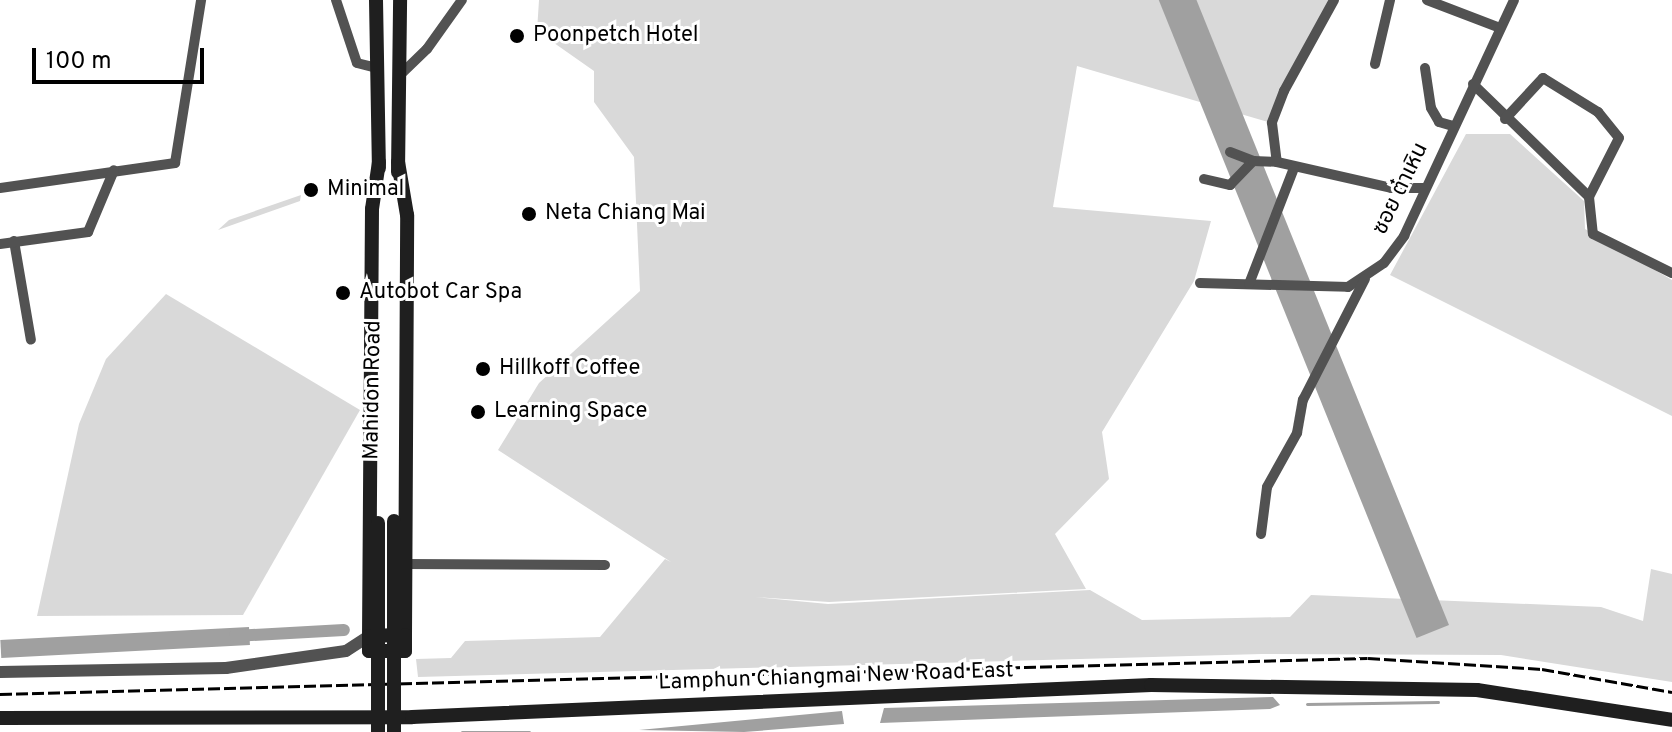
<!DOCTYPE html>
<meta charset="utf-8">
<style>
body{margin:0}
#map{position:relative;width:1672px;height:732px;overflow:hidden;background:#fff;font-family:Overpass,"Noto Sans Thai",sans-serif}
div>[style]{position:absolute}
.green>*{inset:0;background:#d9d9d9}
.water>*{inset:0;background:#a0a0a0;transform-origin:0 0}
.stream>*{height:3px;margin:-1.5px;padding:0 1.5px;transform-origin:1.5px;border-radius:1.5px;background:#a0a0a0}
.canal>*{height:12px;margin:-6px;padding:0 6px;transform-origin:6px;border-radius:6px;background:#a0a0a0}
.minor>*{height:10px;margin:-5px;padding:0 5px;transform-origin:5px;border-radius:5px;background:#525252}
.tertiary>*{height:12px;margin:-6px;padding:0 6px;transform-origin:6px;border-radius:6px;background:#525252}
.secondary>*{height:14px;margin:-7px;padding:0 7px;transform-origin:7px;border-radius:7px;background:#1f1f1f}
.rail>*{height:3px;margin-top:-1.5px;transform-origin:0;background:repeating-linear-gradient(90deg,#000 0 12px,transparent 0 16px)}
.secondary-bridge>*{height:14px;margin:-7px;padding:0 7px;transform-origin:7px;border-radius:7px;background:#1f1f1f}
.dots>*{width:22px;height:22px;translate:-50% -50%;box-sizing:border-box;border:4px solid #fff;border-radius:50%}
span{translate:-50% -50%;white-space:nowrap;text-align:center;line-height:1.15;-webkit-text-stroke:6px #fff;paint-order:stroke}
.poi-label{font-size:22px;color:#000}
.left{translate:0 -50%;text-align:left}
.street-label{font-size:22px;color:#000}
.scale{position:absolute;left:32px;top:48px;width:172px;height:36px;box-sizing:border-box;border:4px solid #000;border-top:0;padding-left:10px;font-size:24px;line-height:28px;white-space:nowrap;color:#000;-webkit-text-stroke:6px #fff;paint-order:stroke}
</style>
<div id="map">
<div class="green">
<i style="clip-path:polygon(539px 0,1329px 0,1268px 122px,1077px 66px,1053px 207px,1211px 221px,1194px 281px,1102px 432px,1109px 479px,1055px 534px,1086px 589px,829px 602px,755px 597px,828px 604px,1090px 590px,1142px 620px,1290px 617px,1311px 595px,1601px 607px,1643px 621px,1651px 569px,1672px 574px,1672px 682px,1501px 655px,1262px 654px,418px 677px,416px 659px,451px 658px,465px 641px,600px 637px,665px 559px,671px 562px,498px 450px,539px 383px,640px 291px,634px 157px,594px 102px,594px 71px,537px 31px)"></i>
<i style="clip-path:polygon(1466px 134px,1510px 134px,1584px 201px,1585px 229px,1672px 280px,1672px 416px,1390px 275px)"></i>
<i style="clip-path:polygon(301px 195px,300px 201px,218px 230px,229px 220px)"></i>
<i style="clip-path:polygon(166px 294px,360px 410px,243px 615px,37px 616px,79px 424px,106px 359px)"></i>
</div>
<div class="water">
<i style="left:1449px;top:625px;width:35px;height:1004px;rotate:158deg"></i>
<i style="left:249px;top:627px;width:18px;height:249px;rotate:87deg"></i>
<i style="clip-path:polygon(1273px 697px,1280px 705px,1270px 709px,880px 723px,884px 708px)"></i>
<i style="clip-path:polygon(842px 711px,844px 724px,744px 732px,639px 730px)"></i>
</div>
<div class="stream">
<i style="left:1307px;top:704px;width:131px;rotate:-0.9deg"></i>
<i style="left:462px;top:732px;width:67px"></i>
</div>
<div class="canal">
<i style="left:235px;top:636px;width:109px;rotate:-3.2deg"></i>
</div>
<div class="minor">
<i style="left:336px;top:0;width:66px;rotate:71.6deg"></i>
<i style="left:357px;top:63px;width:21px;rotate:14deg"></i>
<i style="left:1334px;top:0;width:104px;rotate:118.8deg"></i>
<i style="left:1284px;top:91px;width:34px;rotate:111deg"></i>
<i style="left:1272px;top:123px;width:39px;rotate:83deg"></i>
<i style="left:1277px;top:162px;width:117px;rotate:12.8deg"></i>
<i style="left:1391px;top:188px;width:33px"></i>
<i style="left:1427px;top:0;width:78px;rotate:21deg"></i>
<i style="left:1375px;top:64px;width:66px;rotate:-76.8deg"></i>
<i style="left:1425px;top:68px;width:40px;rotate:81.5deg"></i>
<i style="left:1431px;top:108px;width:16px;rotate:60deg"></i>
<i style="left:1439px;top:122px;width:15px;rotate:16deg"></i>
<i style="left:398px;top:77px;width:40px;rotate:-44deg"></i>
<i style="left:427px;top:49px;width:60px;rotate:-54.5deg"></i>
<i style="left:1473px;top:84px;width:162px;rotate:44.2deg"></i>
<i style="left:1589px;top:197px;width:37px;rotate:84deg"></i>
<i style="left:1593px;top:234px;width:88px;rotate:26.3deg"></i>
<i style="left:1505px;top:119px;width:56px;rotate:-47.2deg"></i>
<i style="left:1543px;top:78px;width:65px;rotate:31.7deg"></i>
<i style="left:1598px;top:112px;width:33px;rotate:51deg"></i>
<i style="left:1619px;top:138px;width:66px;rotate:117deg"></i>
<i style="left:1230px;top:152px;width:25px;rotate:21deg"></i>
<i style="left:1204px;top:179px;width:27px;rotate:13deg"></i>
<i style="left:1230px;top:185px;width:33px;rotate:-46deg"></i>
<i style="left:1253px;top:161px;width:24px;rotate:2deg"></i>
<i style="left:0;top:188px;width:177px;rotate:-8.1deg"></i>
<i style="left:175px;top:163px;width:165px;rotate:-80.9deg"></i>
<i style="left:14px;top:241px;width:100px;rotate:80.3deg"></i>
<i style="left:0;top:244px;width:89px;rotate:-7.8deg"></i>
<i style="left:88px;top:232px;width:67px;rotate:-67.2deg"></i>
<i style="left:1200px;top:283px;width:148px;rotate:1.5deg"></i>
<i style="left:1348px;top:287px;width:43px;rotate:-33.7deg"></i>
<i style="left:1384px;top:263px;width:34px;rotate:-53deg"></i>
<i style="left:1404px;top:236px;width:260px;rotate:-65deg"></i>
<i style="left:1249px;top:284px;width:124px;rotate:-68.8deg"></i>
<i style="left:1261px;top:534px;width:47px;rotate:-82.7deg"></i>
<i style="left:1267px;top:487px;width:62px;rotate:-60.9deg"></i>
<i style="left:1297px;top:433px;width:34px;rotate:-80deg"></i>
<i style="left:1303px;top:400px;width:136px;rotate:-62.9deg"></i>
<i style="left:404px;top:564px;width:201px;rotate:0.3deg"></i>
</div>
<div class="tertiary">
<i style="left:0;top:672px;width:226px;rotate:-1deg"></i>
<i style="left:226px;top:668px;width:121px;rotate:-8.1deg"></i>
<i style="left:346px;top:651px;width:27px;rotate:-33deg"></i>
</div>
<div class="secondary">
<i style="left:376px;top:0;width:168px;rotate:89deg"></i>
<i style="left:379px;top:162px;width:48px;rotate:98.5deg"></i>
<i style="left:372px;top:209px;width:427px;rotate:90.4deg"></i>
<i style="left:369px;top:636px;width:36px;rotate:-2deg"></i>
<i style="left:405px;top:635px;width:420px;rotate:-89.7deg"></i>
<i style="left:407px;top:215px;width:54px;rotate:-99.6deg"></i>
<i style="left:398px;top:172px;width:172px;rotate:-89.3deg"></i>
<i style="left:369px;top:636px;width:15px;rotate:90deg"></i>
<i style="left:369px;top:651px;width:36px"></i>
<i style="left:405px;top:651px;width:16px;rotate:-90deg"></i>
<i style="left:0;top:718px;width:412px;rotate:-0.1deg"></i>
<i style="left:412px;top:717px;width:740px;rotate:-2.48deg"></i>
<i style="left:1151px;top:685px;width:326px;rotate:0.9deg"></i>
<i style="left:1477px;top:690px;width:197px;rotate:8.7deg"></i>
</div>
<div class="rail">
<i style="left:0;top:694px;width:1368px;rotate:-1.51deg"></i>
<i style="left:1368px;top:658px;width:174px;rotate:3.6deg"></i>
<i style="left:1542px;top:669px;width:132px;rotate:10deg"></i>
</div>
<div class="secondary-bridge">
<i style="left:378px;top:523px;width:209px;rotate:90deg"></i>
<i style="left:394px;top:732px;width:211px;rotate:-90deg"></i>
</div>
<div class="dots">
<i style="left:517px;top:36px;background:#000"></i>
<i style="left:311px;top:190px;background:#000"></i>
<i style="left:529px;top:214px;background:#000"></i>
<i style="left:343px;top:293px;background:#000"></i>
<i style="left:483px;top:369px;background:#000"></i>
<i style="left:478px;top:412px;background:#000"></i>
</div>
<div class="poi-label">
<span class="left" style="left:533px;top:36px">Poonpetch Hotel</span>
<span class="left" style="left:327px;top:190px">Minimal</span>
<span class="left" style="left:545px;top:214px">Neta Chiang Mai</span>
<span class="left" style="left:359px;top:293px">Autobot Car Spa</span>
<span class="left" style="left:499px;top:369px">Hillkoff Coffee</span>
<span class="left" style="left:494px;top:412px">Learning Space</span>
</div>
<div class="street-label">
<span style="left:1401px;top:189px;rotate:-64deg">ซอย ต๋าเหิน</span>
<span style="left:373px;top:390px;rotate:-89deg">Mahidon Road</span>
<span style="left:836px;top:677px;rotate:-2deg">Lamphun Chiangmai New Road East</span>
</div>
<div class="scale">100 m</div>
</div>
